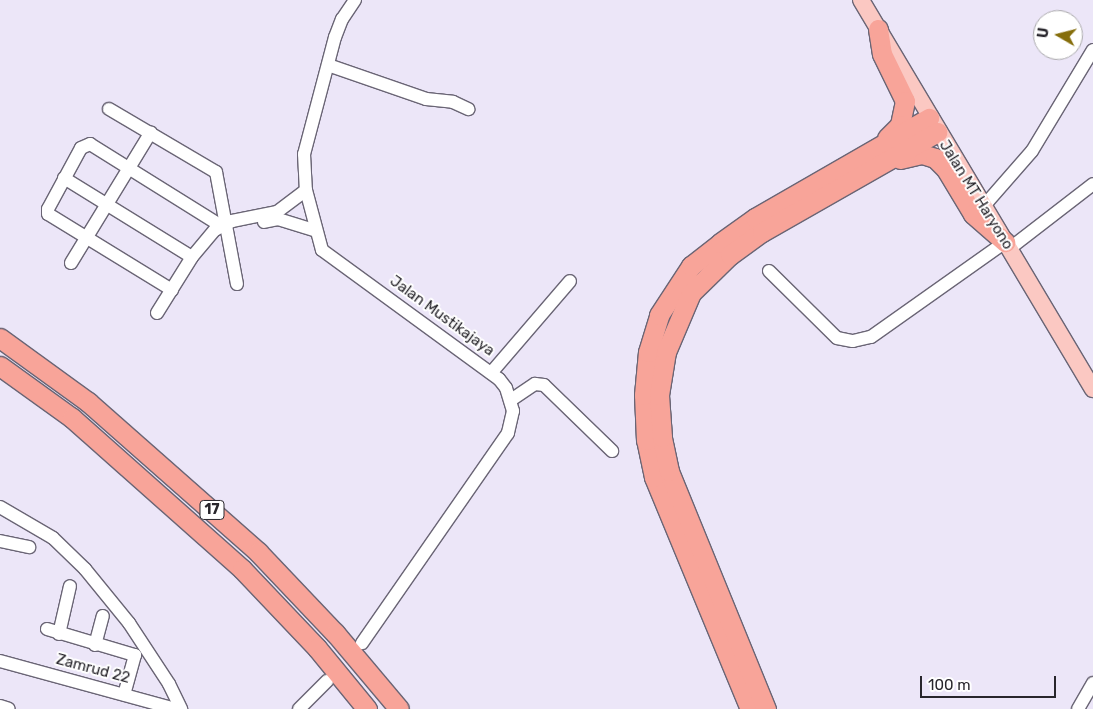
<!DOCTYPE html>
<style>
body{margin:0}
#map{position:relative;width:1093px;height:709px;overflow:hidden;background:#ece6f8;font-family:Rubik,sans-serif}
div>[style]{position:absolute}
.roads{filter:drop-shadow(1px 0 #6a6575) drop-shadow(-1px 0 #6a6575) drop-shadow(0 1px #6a6575) drop-shadow(0 -1px #6a6575)}
.minor>*{height:12px;margin:-6px;padding:0 6px;transform-origin:6px;border-radius:6px;background:#fff}
.major>*{height:16px;margin:-8px;padding:0 8px;transform-origin:8px;border-radius:8px;background:#fbc8c2}
.highway>*{height:19px;margin:-9.5px;padding:0 9.5px;transform-origin:9.5px;border-radius:9.5px;background:#f8a499}
span{translate:-50% -50%;white-space:nowrap;text-align:center;line-height:1.15;-webkit-text-stroke:4px #fff;paint-order:stroke}
.shield-label span{padding:1px 4px;background:#fff;border:1px solid;border-radius:4px;-webkit-text-stroke-width:0}
.shield-label{font-size:14px;color:#28262c;font-weight:700}
.street-label{font-size:15px;color:#28262c}
.north{position:absolute;left:1033px;top:10px;width:50px;height:50px;box-sizing:border-box;background:#fff;border:1px solid #a9a8ab;border-radius:50%;rotate:278deg;font-size:14px;font-weight:700;line-height:20px;text-align:center;color:#28262c}
.north::after{content:'';display:block;margin:auto;width:18px;height:22px;background:#866e0c;clip-path:polygon(50% 0,100% 100%,50% 72%,0 100%)}
.scale{position:absolute;left:920px;top:676px;width:136px;height:22px;box-sizing:border-box;border:2px solid #28262c;border-top:0;padding-left:6px;font-size:15px;line-height:18px;white-space:nowrap;color:#28262c;-webkit-text-stroke:4px #fff;paint-order:stroke}
</style>
<div id="map">
<div class="roads">
<div class="minor">
<i style="left:355px;top:0;width:23px;rotate:124deg"></i>
<i style="left:342px;top:19px;width:19px;rotate:111deg"></i>
<i style="left:335px;top:37px;width:121px;rotate:104.8deg"></i>
<i style="left:304px;top:154px;width:36px;rotate:87deg"></i>
<i style="left:306px;top:190px;width:62px;rotate:75.1deg"></i>
<i style="left:322px;top:250px;width:219px;rotate:36.1deg"></i>
<i style="left:499px;top:379px;width:11px;rotate:52deg"></i>
<i style="left:506px;top:388px;width:24px;rotate:73deg"></i>
<i style="left:513px;top:411px;width:23px;rotate:103deg"></i>
<i style="left:508px;top:433px;width:256px;rotate:124.8deg"></i>
<i style="left:328px;top:65px;width:104px;rotate:19.1deg"></i>
<i style="left:426px;top:99px;width:27px;rotate:6deg"></i>
<i style="left:453px;top:102px;width:17px;rotate:25deg"></i>
<i style="left:109px;top:109px;width:124px;rotate:30.5deg"></i>
<i style="left:216px;top:172px;width:114px;rotate:79.4deg"></i>
<i style="left:64px;top:178px;width:150px;rotate:31.7deg"></i>
<i style="left:983px;top:207px;width:74px;rotate:-48.8deg"></i>
<i style="left:1032px;top:151px;width:118px;rotate:-58.9deg"></i>
<i style="left:264px;top:222px;width:14px;rotate:-12deg"></i>
<i style="left:278px;top:219px;width:39px;rotate:17deg"></i>
<i style="left:1009px;top:249px;width:106px;rotate:-37.7deg"></i>
<i style="left:71px;top:263px;width:153px;rotate:-58.6deg"></i>
<i style="left:769px;top:271px;width:95px;rotate:44.6deg"></i>
<i style="left:837px;top:338px;width:16px;rotate:11deg"></i>
<i style="left:853px;top:341px;width:18px;rotate:-13deg"></i>
<i style="left:871px;top:337px;width:164px;rotate:-35.3deg"></i>
<i style="left:172px;top:290px;width:145px;rotate:-148.5deg"></i>
<i style="left:48px;top:214px;width:5px;rotate:-90deg"></i>
<i style="left:48px;top:209px;width:69px;rotate:-61.6deg"></i>
<i style="left:81px;top:148px;width:10px;rotate:-24deg"></i>
<i style="left:90px;top:144px;width:157px;rotate:32deg"></i>
<i style="left:157px;top:313px;width:66px;rotate:-58deg"></i>
<i style="left:192px;top:257px;width:35px;rotate:-50deg"></i>
<i style="left:215px;top:230px;width:19px;rotate:-28deg"></i>
<i style="left:232px;top:221px;width:46px;rotate:-11.3deg"></i>
<i style="left:277px;top:212px;width:36px;rotate:-37deg"></i>
<i style="left:491px;top:373px;width:121px;rotate:-49.3deg"></i>
<i style="left:511px;top:400px;width:29px;rotate:-34deg"></i>
<i style="left:535px;top:384px;width:9px;rotate:6deg"></i>
<i style="left:544px;top:385px;width:95px;rotate:44.1deg"></i>
<i style="left:0;top:507px;width:61px;rotate:30.3deg"></i>
<i style="left:53px;top:538px;width:45px;rotate:44.1deg"></i>
<i style="left:85px;top:569px;width:70px;rotate:50.8deg"></i>
<i style="left:129px;top:623px;width:73px;rotate:56.7deg"></i>
<i style="left:169px;top:684px;width:28px;rotate:64deg"></i>
<i style="left:0;top:541px;width:30px;rotate:12deg"></i>
<i style="left:47px;top:629px;width:92px;rotate:16.5deg"></i>
<i style="left:135px;top:655px;width:41px;rotate:105.4deg"></i>
<i style="left:59px;top:634px;width:49px;rotate:-77.1deg"></i>
<i style="left:95px;top:645px;width:30px;rotate:-75deg"></i>
<i style="left:0;top:661px;width:182px;rotate:15.3deg"></i>
<i style="left:0;top:706px;width:9px;rotate:18deg"></i>
<i style="left:299px;top:709px;width:40px;rotate:-45deg"></i>
<i style="left:1078px;top:709px;width:30px;rotate:-60deg"></i>
</div>
<div class="major">
<i style="left:861px;top:0;width:453px;rotate:59.2deg"></i>
</div>
<div class="highway">
<i style="left:878px;top:29px;width:25px;rotate:81deg"></i>
<i style="left:882px;top:54px;width:52px;rotate:63.9deg"></i>
<i style="left:905px;top:101px;width:25px;rotate:102deg"></i>
<i style="left:900px;top:125px;width:18px;rotate:135deg"></i>
<i style="left:900px;top:159px;width:23px;rotate:-13deg"></i>
<i style="left:922px;top:154px;width:14px;rotate:17deg"></i>
<i style="left:935px;top:158px;width:16px;rotate:45deg"></i>
<i style="left:946px;top:169px;width:52px;rotate:59deg"></i>
<i style="left:973px;top:214px;width:43px;rotate:41.2deg"></i>
<i style="left:0;top:338px;width:109px;rotate:36deg"></i>
<i style="left:88px;top:402px;width:227px;rotate:41.4deg"></i>
<i style="left:258px;top:552px;width:112px;rotate:46.5deg"></i>
<i style="left:335px;top:633px;width:99px;rotate:49.9deg"></i>
<i style="left:0;top:366px;width:89px;rotate:35.8deg"></i>
<i style="left:72px;top:418px;width:227px;rotate:41.6deg"></i>
<i style="left:242px;top:569px;width:109px;rotate:46.5deg"></i>
<i style="left:317px;top:648px;width:79px;rotate:50.7deg"></i>
<i style="left:750px;top:709px;width:251px;rotate:-112.5deg"></i>
<i style="left:654px;top:477px;width:38px;rotate:-102deg"></i>
<i style="left:646px;top:440px;width:45px;rotate:-92.5deg"></i>
<i style="left:644px;top:395px;width:43px;rotate:-84.7deg"></i>
<i style="left:648px;top:352px;width:39px;rotate:-73deg"></i>
<i style="left:659px;top:315px;width:59px;rotate:-56.9deg"></i>
<i style="left:691px;top:266px;width:37px;rotate:-38deg"></i>
<i style="left:720px;top:243px;width:43px;rotate:-35.5deg"></i>
<i style="left:755px;top:218px;width:201px;rotate:-29.9deg"></i>
<i style="left:766px;top:709px;width:257px;rotate:-112.2deg"></i>
<i style="left:669px;top:471px;width:35px;rotate:-102deg"></i>
<i style="left:662px;top:437px;width:42px;rotate:-94.1deg"></i>
<i style="left:659px;top:395px;width:44px;rotate:-80.8deg"></i>
<i style="left:666px;top:352px;width:64px;rotate:-67deg"></i>
<i style="left:691px;top:293px;width:54px;rotate:-44.3deg"></i>
<i style="left:730px;top:255px;width:39px;rotate:-36deg"></i>
<i style="left:762px;top:232px;width:202px;rotate:-29.7deg"></i>
</div>
</div>
<div class="shield-label">
<span style="left:212px;top:510px">17</span>
</div>
<div class="street-label">
<span style="left:976px;top:195px;rotate:58deg">Jalan MT Haryono</span>
<span style="left:442px;top:316px;rotate:36deg">Jalan Mustikajaya</span>
<span style="left:93px;top:669px;rotate:15deg">Zamrud 22</span>
</div>
<div class="north">U</div>
<div class="scale">100 m</div>
</div>
